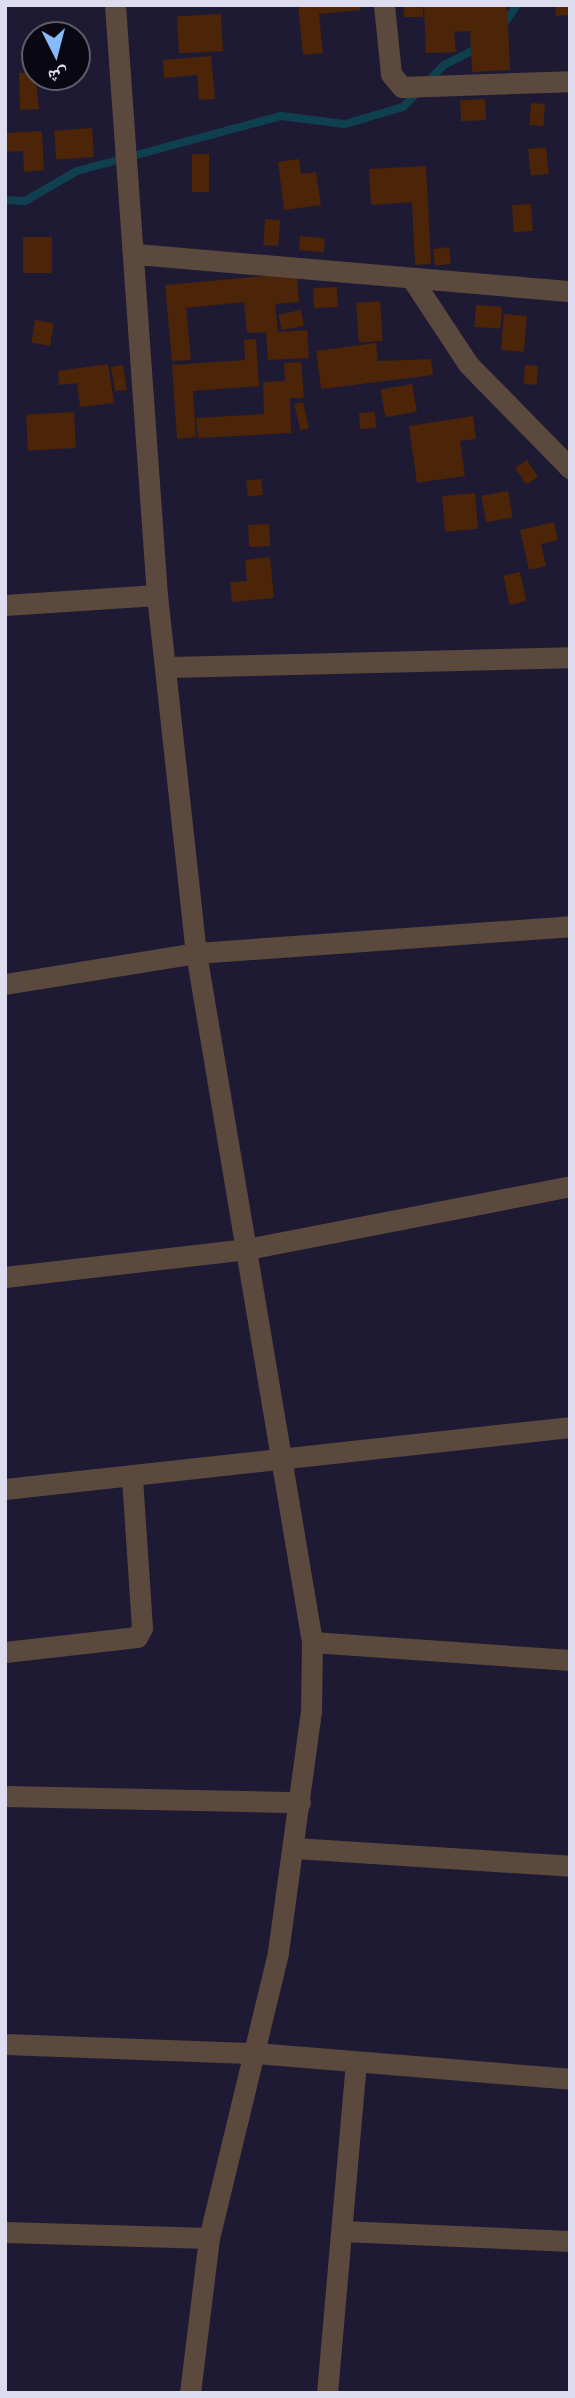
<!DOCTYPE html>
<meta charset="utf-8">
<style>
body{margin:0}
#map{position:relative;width:575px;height:2398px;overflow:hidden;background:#1e1a34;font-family:Overpass,"Noto Naskh Arabic",sans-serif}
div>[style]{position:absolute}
.stream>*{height:8px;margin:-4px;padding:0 4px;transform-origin:4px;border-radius:4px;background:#0f4050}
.building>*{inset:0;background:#4c2408;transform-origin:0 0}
.minor>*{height:21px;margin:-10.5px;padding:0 10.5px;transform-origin:10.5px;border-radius:10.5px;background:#5c493d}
span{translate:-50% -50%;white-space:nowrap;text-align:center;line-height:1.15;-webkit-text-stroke:5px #080712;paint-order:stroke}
.frame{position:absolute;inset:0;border:7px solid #deddef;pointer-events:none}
.north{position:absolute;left:21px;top:21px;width:70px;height:70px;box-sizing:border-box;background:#080712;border:2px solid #5e5d6a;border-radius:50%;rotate:174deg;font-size:19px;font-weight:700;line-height:28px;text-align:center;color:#deddef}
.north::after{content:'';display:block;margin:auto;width:24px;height:32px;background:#85bbfb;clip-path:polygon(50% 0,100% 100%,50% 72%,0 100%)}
</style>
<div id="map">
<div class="stream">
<i style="left:503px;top:25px;width:24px;rotate:-55deg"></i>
<i style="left:5px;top:200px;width:20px;rotate:3deg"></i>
<i style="left:25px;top:201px;width:60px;rotate:-30deg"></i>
<i style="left:77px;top:171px;width:211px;rotate:-15.1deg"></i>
<i style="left:281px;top:116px;width:64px;rotate:7.1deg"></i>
<i style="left:345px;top:124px;width:60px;rotate:-16.3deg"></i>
<i style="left:403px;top:107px;width:59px;rotate:-45.7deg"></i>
<i style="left:444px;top:65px;width:38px;rotate:-27deg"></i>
</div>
<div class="building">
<i style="clip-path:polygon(298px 5px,360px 5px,361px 10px,319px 14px,323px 53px,303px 55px)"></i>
<i style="left:404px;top:5px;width:19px;height:12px"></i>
<i style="clip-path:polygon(507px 5px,510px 70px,472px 72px,470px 31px,454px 32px,456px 52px,426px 53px,424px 6px)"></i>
<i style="clip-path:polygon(555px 5px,570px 5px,570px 15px,556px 16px)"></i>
<i style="left:221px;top:14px;width:37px;height:44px;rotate:87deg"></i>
<i style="left:77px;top:43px;width:11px;height:19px"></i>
<i style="clip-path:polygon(211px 56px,215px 99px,199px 100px,197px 75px,164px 78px,163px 60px)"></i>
<i style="clip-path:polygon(35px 72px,39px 109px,20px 110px,19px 73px)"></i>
<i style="left:485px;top:99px;width:21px;height:25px;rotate:87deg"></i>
<i style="left:531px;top:103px;width:14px;height:22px;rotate:4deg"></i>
<i style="left:92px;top:128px;width:29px;height:38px;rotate:86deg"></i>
<i style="clip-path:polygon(42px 131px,44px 170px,24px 172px,23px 151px,5px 152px,5px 133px)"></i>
<i style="left:546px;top:147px;width:27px;height:18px;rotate:84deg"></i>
<i style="left:192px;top:154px;width:17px;height:38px"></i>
<i style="clip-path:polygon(299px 159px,301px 174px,316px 172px,321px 205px,284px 210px,278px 162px)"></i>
<i style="clip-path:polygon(426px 166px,431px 264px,415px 265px,412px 202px,371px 205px,369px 169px)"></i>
<i style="left:531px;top:204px;width:27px;height:19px;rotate:86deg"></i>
<i style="left:265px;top:219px;width:15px;height:26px;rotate:4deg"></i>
<i style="left:300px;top:236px;width:25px;height:14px;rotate:5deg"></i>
<i style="left:23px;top:237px;width:29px;height:36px"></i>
<i style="left:449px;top:247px;width:17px;height:16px;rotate:83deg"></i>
<i style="clip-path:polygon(297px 273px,299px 302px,275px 304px,278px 332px,307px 330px,309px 358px,268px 360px,266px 332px,247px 333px,244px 302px,186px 308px,191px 360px,172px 361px,165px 285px)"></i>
<i style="left:337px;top:287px;width:20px;height:24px;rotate:87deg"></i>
<i style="left:380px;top:301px;width:40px;height:24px;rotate:86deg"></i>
<i style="left:476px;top:305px;width:26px;height:22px;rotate:4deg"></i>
<i style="left:301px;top:310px;width:16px;height:23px;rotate:79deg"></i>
<i style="left:504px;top:314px;width:23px;height:36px;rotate:5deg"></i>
<i style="left:35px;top:320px;width:19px;height:23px;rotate:9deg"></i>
<i style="clip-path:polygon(256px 339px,259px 386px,193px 391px,196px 437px,177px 439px,172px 365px,245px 360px,244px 340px)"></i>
<i style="clip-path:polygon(376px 343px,378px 361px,431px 359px,433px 375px,321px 389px,316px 351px)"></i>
<i style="clip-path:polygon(301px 362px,304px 398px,290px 398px,291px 433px,198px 438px,196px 418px,264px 414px,263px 382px,285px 381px,284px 363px)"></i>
<i style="clip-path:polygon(108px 364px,114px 403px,80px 407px,77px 383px,59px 385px,58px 371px)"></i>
<i style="left:123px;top:365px;width:25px;height:12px;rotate:81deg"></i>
<i style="left:525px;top:365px;width:13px;height:19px;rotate:4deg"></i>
<i style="left:412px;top:384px;width:28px;height:32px;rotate:80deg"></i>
<i style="left:303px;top:402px;width:27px;height:9px;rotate:77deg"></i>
<i style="left:74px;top:412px;width:36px;height:48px;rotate:87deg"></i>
<i style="left:375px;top:412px;width:16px;height:16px;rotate:86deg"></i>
<i style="clip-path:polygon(473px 416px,476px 439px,460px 441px,465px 476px,417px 483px,409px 426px)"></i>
<i style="left:527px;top:460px;width:20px;height:14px;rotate:57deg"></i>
<i style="left:261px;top:479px;width:16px;height:15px;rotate:83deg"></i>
<i style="left:508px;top:491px;width:27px;height:27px;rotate:80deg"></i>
<i style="left:475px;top:493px;width:36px;height:33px;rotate:85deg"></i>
<i style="clip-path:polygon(554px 522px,558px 540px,541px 544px,546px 566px,529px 570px,520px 530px)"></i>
<i style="left:269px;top:524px;width:22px;height:21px;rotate:87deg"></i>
<i style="clip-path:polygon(270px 557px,274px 598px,232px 602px,230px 582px,247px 581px,245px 560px)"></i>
<i style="left:520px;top:572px;width:30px;height:17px;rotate:78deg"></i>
</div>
<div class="minor">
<i style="left:115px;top:5px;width:591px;rotate:85.93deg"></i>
<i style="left:157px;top:595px;width:360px;rotate:83.8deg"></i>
<i style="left:196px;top:953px;width:699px;rotate:80.44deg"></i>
<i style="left:312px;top:1642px;width:69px;rotate:90.8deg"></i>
<i style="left:311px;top:1711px;width:244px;rotate:97.8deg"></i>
<i style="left:278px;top:1953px;width:293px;rotate:103.6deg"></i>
<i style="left:209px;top:2238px;width:156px;rotate:97deg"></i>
<i style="left:384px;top:5px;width:69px;rotate:84.2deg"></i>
<i style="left:391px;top:74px;width:17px;rotate:50deg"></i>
<i style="left:402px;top:87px;width:168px;rotate:-2deg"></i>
<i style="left:136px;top:254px;width:436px;rotate:4.9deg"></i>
<i style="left:414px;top:282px;width:98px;rotate:56.6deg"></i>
<i style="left:468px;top:364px;width:146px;rotate:45.6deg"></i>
<i style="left:5px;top:605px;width:152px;rotate:-3.8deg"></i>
<i style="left:169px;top:667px;width:401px;rotate:-1.4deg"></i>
<i style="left:5px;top:984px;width:193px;rotate:-9.2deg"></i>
<i style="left:196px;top:953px;width:375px;rotate:-4.1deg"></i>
<i style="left:5px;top:1277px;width:244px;rotate:-6.6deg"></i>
<i style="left:247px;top:1249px;width:329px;rotate:-11deg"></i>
<i style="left:5px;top:1489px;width:568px;rotate:-6.26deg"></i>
<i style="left:312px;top:1642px;width:259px;rotate:4deg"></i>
<i style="left:5px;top:1652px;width:133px;rotate:-6.5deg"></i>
<i style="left:137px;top:1637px;width:10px;rotate:-61deg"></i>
<i style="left:142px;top:1628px;width:152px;rotate:-93.8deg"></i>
<i style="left:5px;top:1796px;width:295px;rotate:1.2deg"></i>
<i style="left:295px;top:1848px;width:276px;rotate:3.7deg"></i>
<i style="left:5px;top:2044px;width:251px;rotate:2.1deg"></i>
<i style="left:256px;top:2053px;width:315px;rotate:4.7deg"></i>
<i style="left:342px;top:2231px;width:228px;rotate:2.5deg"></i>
<i style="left:5px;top:2232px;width:204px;rotate:1.7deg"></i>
<i style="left:327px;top:2393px;width:332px;rotate:-85deg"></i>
</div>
<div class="frame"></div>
<div class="north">ش</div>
</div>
